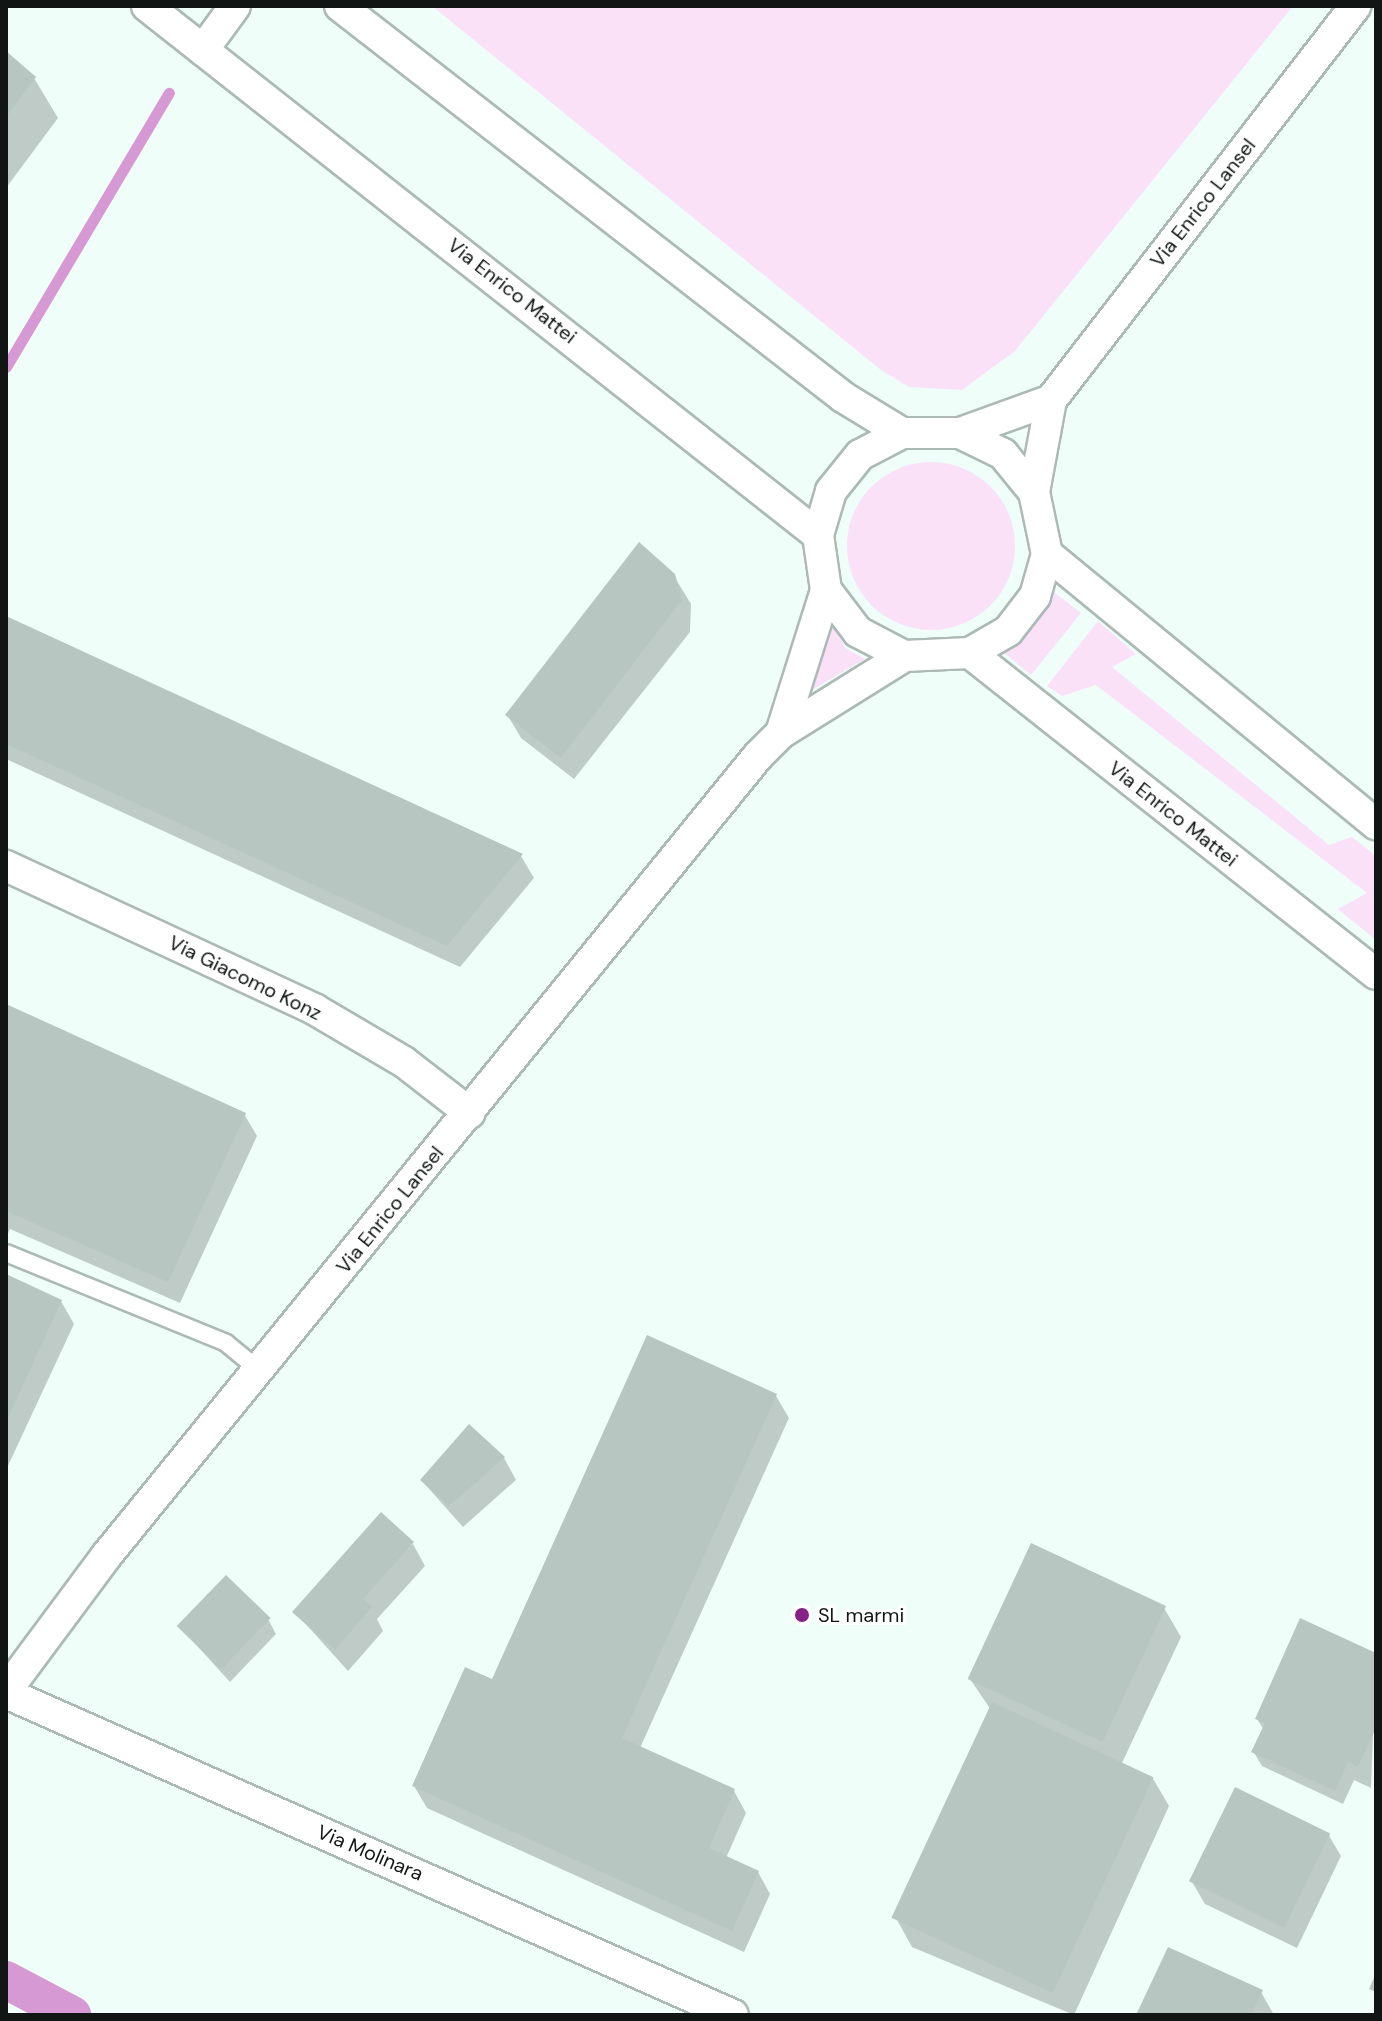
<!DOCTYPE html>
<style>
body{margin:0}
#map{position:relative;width:1382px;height:2021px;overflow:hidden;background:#effef8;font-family:"DM Sans",sans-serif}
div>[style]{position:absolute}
.green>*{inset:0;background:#fae1f8}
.round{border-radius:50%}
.shadow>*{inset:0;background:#0003}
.stream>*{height:11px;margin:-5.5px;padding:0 5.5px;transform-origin:5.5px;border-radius:5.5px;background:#d799d4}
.canal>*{height:38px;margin:-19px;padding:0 19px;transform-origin:19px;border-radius:19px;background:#d799d4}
.building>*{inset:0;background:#b8c6c1;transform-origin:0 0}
.roads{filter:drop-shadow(2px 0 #acbab5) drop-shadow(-2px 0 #acbab5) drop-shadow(0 2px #acbab5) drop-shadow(0 -2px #acbab5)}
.lane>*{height:16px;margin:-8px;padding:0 8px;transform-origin:8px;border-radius:8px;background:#fff}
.street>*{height:30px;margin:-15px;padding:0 15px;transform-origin:15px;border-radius:15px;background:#fff}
.dots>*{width:22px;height:22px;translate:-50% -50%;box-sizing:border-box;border:4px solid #fff;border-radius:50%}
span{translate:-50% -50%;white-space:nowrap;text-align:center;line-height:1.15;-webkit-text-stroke:6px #fff;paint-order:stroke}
.street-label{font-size:20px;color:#111614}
.poi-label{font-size:20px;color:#111614}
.left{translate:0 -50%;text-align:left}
.frame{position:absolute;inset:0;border:8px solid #111614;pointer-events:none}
</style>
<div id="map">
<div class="green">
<i style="clip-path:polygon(432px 6px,1293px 6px,1015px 351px,962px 390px,909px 387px,881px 370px)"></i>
<i class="round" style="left:847px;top:462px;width:168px;height:168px"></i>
<i style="clip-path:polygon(1046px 586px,1081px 613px,1031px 675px,1003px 652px,1018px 641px)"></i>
<i style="clip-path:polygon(1098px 621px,1136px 654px,1112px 667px,1329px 845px,1352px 837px,1376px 856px,1376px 940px,1338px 909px,1367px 893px,1096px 685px,1062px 696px,1047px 686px)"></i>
<i style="clip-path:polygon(833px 622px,845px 648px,865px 659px,812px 690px)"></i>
</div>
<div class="shadow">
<i style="clip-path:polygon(6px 54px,34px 78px,58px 118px,6px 188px)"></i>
<i style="clip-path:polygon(639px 545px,677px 581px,691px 604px,690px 632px,574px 779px,521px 738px,508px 716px)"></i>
<i style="clip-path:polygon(6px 618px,521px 856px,534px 878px,460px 967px,6px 759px)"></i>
<i style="clip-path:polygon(6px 1006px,244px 1114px,257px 1136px,180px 1303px,10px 1229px,6px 1238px)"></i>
<i style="clip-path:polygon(6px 1277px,61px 1301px,74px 1324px,6px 1470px)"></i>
<i style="clip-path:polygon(776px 1396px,789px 1418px,640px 1748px,734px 1791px,746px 1813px,726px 1858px,758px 1872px,770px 1894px,744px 1952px,427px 1808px,414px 1786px,493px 1682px)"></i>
<i style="clip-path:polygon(504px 1458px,516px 1480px,463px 1527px,422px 1481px)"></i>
<i style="clip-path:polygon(413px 1544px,425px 1566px,377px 1619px,383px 1631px,348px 1671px,295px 1612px)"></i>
<i style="clip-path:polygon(1164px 1608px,1181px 1637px,1122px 1763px,1152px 1777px,1169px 1806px,1074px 2015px,912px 1947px,896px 1918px,991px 1710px,970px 1679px)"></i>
<i style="clip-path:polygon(268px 1619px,276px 1634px,230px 1682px,179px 1626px)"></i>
<i style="clip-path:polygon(1376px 1655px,1371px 1788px,1354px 1780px,1343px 1804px,1262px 1766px,1253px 1751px,1264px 1730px,1257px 1719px)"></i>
<i style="clip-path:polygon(1328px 1834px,1341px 1856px,1297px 1948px,1205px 1904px,1192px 1882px)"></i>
<i style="clip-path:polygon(1261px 1992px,1274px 2015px,1139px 2015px)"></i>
</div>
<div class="stream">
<i style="left:6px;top:367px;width:319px;rotate:-59.3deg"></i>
</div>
<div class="canal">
<i style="left:6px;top:1980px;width:75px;rotate:27.9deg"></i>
</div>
<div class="building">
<i style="clip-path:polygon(6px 51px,36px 77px,6px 117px)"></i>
<i style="clip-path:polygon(639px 542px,675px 574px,682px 600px,561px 758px,505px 715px)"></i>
<i style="clip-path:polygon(6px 616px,523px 854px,447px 946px,6px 744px)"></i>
<i style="clip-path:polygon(6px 1004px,246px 1113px,168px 1282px,6px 1211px)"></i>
<i style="clip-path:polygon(6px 1274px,62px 1300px,6px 1422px)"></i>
<i style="clip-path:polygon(647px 1335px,777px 1394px,622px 1738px,735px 1789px,709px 1848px,759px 1871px,732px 1931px,412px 1786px,465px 1667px,492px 1679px)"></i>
<i style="clip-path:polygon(469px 1424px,505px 1457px,449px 1506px,420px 1480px)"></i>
<i style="clip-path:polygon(381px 1512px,414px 1542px,363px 1599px,372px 1607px,335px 1650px,292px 1612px)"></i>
<i style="left:1031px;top:1543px;width:149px;height:150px;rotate:25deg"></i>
<i style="left:226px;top:1575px;width:62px;height:71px;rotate:44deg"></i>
<i style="clip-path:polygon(1300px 1618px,1376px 1653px,1376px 1728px,1358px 1767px,1348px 1762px,1335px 1791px,1251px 1752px,1265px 1723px,1255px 1719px)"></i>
<i style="left:992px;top:1702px;width:178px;height:238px;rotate:25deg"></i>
<i style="left:1235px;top:1787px;width:106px;height:105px;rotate:26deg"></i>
<i style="clip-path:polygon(1168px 1947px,1263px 1990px,1251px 2015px,1136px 2015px)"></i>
<i style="clip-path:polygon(1376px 1973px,1376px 1992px,1369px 1989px)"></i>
</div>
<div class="roads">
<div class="lane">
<i style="left:6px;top:1253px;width:238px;rotate:22.2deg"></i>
<i style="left:226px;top:1343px;width:43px;rotate:39.3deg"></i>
</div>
<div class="street">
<i style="left:147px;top:6px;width:854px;rotate:38.25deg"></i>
<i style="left:340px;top:6px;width:637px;rotate:37.86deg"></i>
<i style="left:843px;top:397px;width:69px;rotate:31.4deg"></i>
<i style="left:203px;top:50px;width:54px;rotate:-54deg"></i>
<i style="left:960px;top:433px;width:97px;rotate:-19.9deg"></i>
<i style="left:1051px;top:400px;width:498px;rotate:-52.3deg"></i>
<i style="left:1034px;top:492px;width:94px;rotate:-79.5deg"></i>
<i style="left:1047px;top:554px;width:426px;rotate:39.4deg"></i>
<i style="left:970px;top:653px;width:518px;rotate:38.33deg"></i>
<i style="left:781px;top:733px;width:150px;rotate:-72.5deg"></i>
<i style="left:826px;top:590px;width:56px;rotate:-98.3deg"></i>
<i style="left:818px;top:535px;width:46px;rotate:-73.5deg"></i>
<i style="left:831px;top:491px;width:46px;rotate:-51.1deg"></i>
<i style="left:860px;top:455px;width:47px;rotate:-27.6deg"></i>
<i style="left:902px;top:433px;width:58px"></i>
<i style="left:960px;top:433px;width:48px;rotate:26deg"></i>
<i style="left:1003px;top:454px;width:49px;rotate:50.8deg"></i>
<i style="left:1034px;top:492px;width:63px;rotate:78.2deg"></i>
<i style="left:1047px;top:554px;width:44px;rotate:105.9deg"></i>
<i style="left:1035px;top:596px;width:44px;rotate:127.6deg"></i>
<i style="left:1008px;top:631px;width:44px;rotate:149.9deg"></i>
<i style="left:970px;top:653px;width:66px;rotate:177.4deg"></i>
<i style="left:904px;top:656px;width:52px;rotate:-152.4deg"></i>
<i style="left:858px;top:632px;width:53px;rotate:-127.3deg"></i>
<i style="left:6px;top:866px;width:340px;rotate:24.9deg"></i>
<i style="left:314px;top:1009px;width:104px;rotate:30.5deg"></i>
<i style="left:404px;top:1062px;width:83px;rotate:37.7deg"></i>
<i style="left:6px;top:1691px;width:169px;rotate:-53.4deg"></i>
<i style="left:107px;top:1555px;width:1031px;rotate:-50.83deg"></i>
<i style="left:758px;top:756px;width:33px;rotate:-45deg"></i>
<i style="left:781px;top:733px;width:145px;rotate:-32deg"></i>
<i style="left:6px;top:1693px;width:795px;rotate:23.89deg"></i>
</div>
</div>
<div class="dots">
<i style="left:802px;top:1615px;background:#872087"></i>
</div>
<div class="street-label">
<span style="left:1203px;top:203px;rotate:-52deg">Via Enrico Lansel</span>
<span style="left:512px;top:291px;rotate:38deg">Via Enrico Mattei</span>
<span style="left:1173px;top:814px;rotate:38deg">Via Enrico Mattei</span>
<span style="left:245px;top:978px;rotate:26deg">Via Giacomo Konz</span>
<span style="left:390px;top:1210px;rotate:-51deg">Via Enrico Lansel</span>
<span style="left:370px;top:1853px;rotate:23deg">Via Molinara</span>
</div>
<div class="poi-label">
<span class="left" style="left:818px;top:1615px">SL marmi</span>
</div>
<div class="frame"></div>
</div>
